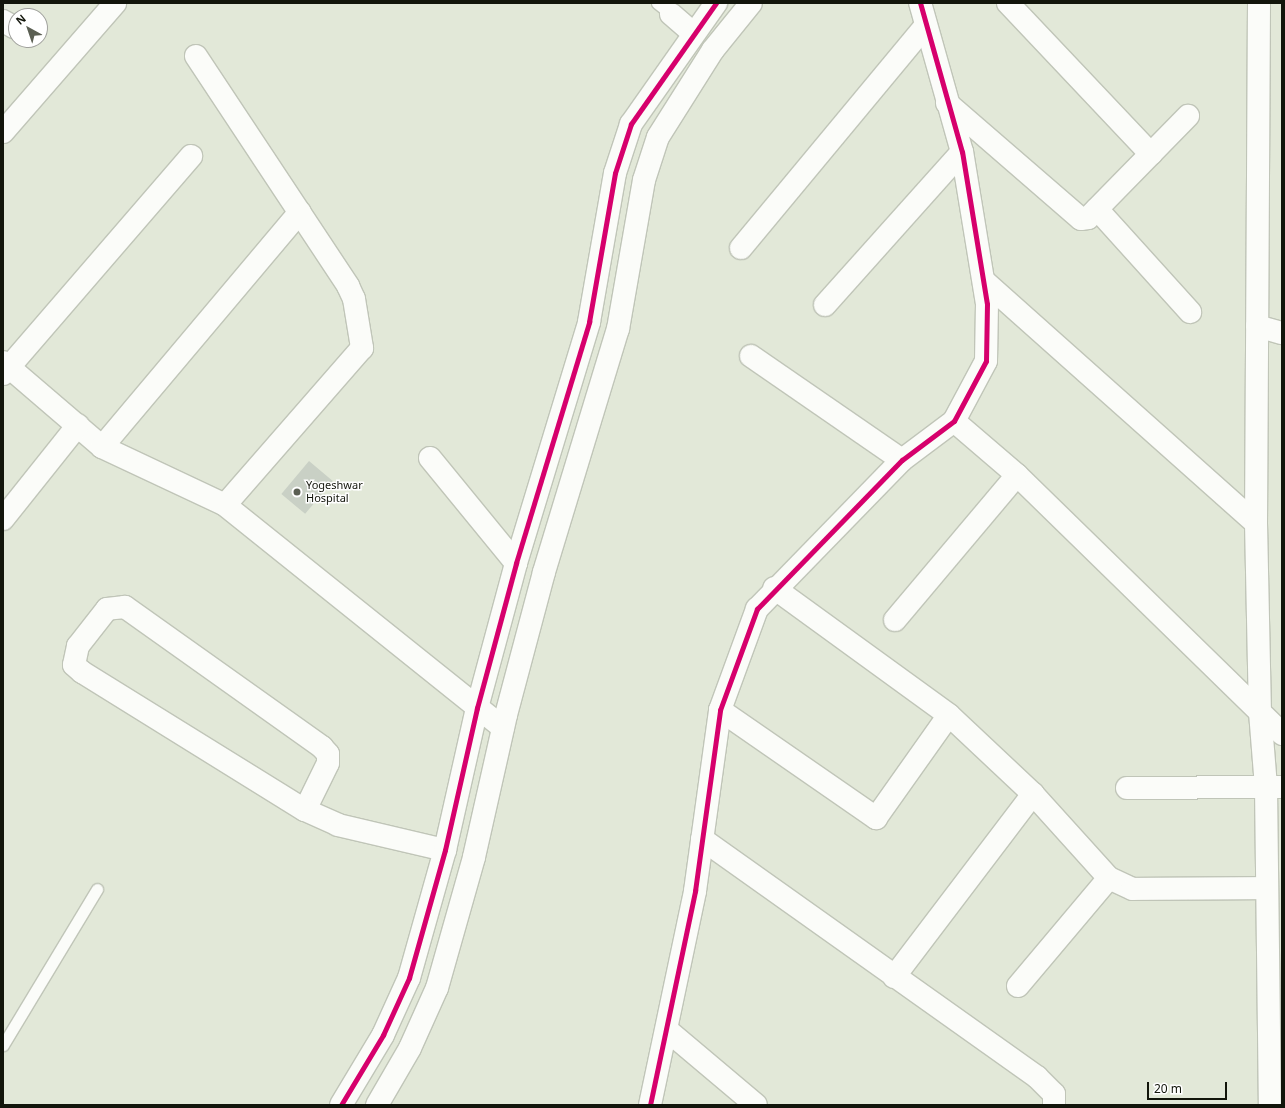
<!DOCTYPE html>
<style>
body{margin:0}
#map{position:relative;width:1285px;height:1108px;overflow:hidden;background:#e2e8d8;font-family:"Noto Sans",sans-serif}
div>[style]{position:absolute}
.building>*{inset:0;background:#c9d0c5;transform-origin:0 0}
.roads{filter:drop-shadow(1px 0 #c0c5b8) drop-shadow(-1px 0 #c0c5b8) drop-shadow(0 1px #c0c5b8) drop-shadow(0 -1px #c0c5b8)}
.lane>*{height:11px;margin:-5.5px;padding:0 5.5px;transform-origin:5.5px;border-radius:5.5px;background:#fbfcf9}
.street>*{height:22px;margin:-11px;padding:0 11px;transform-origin:11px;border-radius:11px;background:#fbfcf9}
.secondary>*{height:22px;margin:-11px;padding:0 11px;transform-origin:11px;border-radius:11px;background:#fbfcf9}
.cycleway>*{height:5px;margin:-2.5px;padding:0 2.5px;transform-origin:2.5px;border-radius:2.5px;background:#d6006c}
.dots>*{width:11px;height:11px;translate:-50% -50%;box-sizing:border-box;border:2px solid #fff;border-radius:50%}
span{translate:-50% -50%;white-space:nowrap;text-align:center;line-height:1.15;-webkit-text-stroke:3px #fff;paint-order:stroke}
.poi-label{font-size:11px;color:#12150b}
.left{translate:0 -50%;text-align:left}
.frame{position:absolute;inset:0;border:4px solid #12150b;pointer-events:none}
.north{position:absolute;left:8px;top:8px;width:40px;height:40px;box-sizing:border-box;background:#fff;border:1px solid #a0a19d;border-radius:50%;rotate:320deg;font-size:11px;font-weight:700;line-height:16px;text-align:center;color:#12150b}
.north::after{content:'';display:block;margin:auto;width:14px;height:18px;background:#5b5f53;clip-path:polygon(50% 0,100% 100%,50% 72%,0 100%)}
.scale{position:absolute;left:1147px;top:1082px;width:80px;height:18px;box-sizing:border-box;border:2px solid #12150b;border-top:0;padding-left:5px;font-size:12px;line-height:14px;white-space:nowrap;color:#12150b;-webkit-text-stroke:3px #fff;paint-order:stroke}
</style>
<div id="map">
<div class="building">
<i style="left:309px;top:461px;width:31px;height:43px;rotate:40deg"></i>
</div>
<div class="roads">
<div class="lane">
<i style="left:657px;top:3px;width:18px;rotate:38deg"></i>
<i style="left:3px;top:1045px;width:182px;rotate:-58.9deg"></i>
</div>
<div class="street">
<i style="left:1008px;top:3px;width:208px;rotate:46.6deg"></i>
<i style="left:671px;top:14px;width:29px;rotate:41deg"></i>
<i style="left:3px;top:21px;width:13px;rotate:29deg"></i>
<i style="left:196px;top:56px;width:276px;rotate:56.5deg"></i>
<i style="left:348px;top:286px;width:14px;rotate:65deg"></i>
<i style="left:354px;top:299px;width:50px;rotate:80.7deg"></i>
<i style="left:362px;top:348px;width:208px;rotate:131.1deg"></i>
<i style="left:947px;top:103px;width:177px;rotate:40.9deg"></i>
<i style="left:1081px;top:219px;width:7px;rotate:-8deg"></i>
<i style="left:1088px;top:218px;width:143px;rotate:-45.6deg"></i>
<i style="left:3px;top:132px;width:171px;rotate:-49deg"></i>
<i style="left:1097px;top:209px;width:139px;rotate:47.9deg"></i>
<i style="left:741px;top:248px;width:288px;rotate:-50.3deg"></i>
<i style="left:984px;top:281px;width:364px;rotate:41.7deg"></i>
<i style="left:825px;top:305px;width:205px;rotate:-48.2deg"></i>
<i style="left:1257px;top:326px;width:26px;rotate:16deg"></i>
<i style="left:751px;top:356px;width:183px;rotate:34.6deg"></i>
<i style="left:3px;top:362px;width:130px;rotate:40.6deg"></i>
<i style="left:102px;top:447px;width:136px;rotate:25.2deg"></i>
<i style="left:225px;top:505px;width:356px;rotate:38.7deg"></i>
<i style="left:3px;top:374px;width:288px;rotate:-49.2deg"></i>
<i style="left:954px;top:421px;width:83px;rotate:40.6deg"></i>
<i style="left:1017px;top:475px;width:371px;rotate:44.3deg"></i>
<i style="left:102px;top:447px;width:307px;rotate:-49.9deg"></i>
<i style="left:430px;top:458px;width:136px;rotate:50.7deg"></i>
<i style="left:3px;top:519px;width:120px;rotate:-51.4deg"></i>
<i style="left:895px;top:620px;width:189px;rotate:-49.9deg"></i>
<i style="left:720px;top:710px;width:190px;rotate:34.7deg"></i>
<i style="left:876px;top:818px;width:126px;rotate:-54.7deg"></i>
<i style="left:949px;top:715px;width:216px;rotate:-144deg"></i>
<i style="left:949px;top:715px;width:115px;rotate:43.2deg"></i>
<i style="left:1033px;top:794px;width:113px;rotate:47.9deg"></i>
<i style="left:1109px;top:878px;width:26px;rotate:25deg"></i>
<i style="left:1133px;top:889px;width:134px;rotate:-0.4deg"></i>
<i style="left:1127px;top:788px;width:155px;rotate:-0.4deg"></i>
<i style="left:305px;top:810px;width:52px;rotate:-63.9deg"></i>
<i style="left:328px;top:763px;width:9px;rotate:-90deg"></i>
<i style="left:328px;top:754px;width:9px;rotate:-131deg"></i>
<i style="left:322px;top:747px;width:242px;rotate:-144.6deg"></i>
<i style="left:125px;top:607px;width:18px;rotate:174deg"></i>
<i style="left:107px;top:609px;width:47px;rotate:128.1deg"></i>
<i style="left:78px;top:646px;width:19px;rotate:102deg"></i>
<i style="left:74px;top:665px;width:11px;rotate:41deg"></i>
<i style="left:82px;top:672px;width:262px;rotate:31.8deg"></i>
<i style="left:305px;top:810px;width:36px;rotate:24deg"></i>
<i style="left:338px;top:825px;width:110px;rotate:13.2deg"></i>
<i style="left:702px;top:839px;width:411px;rotate:35.4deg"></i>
<i style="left:1037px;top:1077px;width:24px;rotate:45deg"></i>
<i style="left:1054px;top:1094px;width:11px;rotate:90deg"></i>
<i style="left:894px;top:977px;width:230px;rotate:-52.8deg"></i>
<i style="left:1018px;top:986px;width:141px;rotate:-49.9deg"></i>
<i style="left:667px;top:1030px;width:116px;rotate:40.1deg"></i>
</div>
<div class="secondary">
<i style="left:1259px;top:3px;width:520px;rotate:90.33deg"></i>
<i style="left:1256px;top:523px;width:189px;rotate:88.8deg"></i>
<i style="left:1260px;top:712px;width:75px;rotate:85.4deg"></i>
<i style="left:1266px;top:787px;width:318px;rotate:89.3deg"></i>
<i style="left:341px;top:1105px;width:82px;rotate:-59deg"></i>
<i style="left:383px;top:1035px;width:63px;rotate:-65.5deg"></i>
<i style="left:409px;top:978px;width:133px;rotate:-74.3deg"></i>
<i style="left:445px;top:850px;width:146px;rotate:-77.3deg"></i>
<i style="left:477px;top:708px;width:150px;rotate:-74.9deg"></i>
<i style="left:516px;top:563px;width:252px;rotate:-73.1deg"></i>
<i style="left:589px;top:322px;width:151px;rotate:-80.1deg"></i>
<i style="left:615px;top:173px;width:52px;rotate:-71.9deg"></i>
<i style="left:631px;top:124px;width:148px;rotate:-54.9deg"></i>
<i style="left:377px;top:1105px;width:66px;rotate:-59.9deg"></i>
<i style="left:410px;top:1048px;width:66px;rotate:-65.8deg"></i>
<i style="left:437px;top:988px;width:136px;rotate:-74.2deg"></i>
<i style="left:474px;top:857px;width:146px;rotate:-77.3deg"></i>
<i style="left:506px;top:715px;width:148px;rotate:-75.1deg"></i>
<i style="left:544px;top:572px;width:254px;rotate:-73.1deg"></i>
<i style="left:618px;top:329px;width:151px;rotate:-80.1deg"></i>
<i style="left:644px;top:180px;width:45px;rotate:-72deg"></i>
<i style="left:658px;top:137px;width:103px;rotate:-57.7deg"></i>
<i style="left:713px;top:50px;width:60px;rotate:-51deg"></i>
<i style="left:650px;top:1105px;width:219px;rotate:-78.1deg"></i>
<i style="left:695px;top:891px;width:183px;rotate:-82.1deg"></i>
<i style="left:720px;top:710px;width:108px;rotate:-69.9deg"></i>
<i style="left:757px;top:609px;width:208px;rotate:-45.8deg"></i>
<i style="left:902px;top:460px;width:65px;rotate:-36.9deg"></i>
<i style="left:954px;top:421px;width:68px;rotate:-61.9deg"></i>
<i style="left:986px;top:361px;width:57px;rotate:-89deg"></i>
<i style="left:987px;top:304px;width:154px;rotate:-99.3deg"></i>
<i style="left:962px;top:152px;width:155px;rotate:-105.7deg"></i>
</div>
</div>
<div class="cycleway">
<i style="left:341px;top:1105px;width:82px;rotate:-59deg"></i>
<i style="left:383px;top:1035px;width:63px;rotate:-65.5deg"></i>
<i style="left:409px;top:978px;width:133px;rotate:-74.3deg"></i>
<i style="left:445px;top:850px;width:146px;rotate:-77.3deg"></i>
<i style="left:477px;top:708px;width:150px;rotate:-74.9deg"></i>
<i style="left:516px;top:563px;width:252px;rotate:-73.1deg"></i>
<i style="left:589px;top:322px;width:151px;rotate:-80.1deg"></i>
<i style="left:615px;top:173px;width:52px;rotate:-71.9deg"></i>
<i style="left:631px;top:124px;width:148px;rotate:-54.9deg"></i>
<i style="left:650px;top:1105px;width:219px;rotate:-78.1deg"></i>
<i style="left:695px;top:891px;width:183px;rotate:-82.1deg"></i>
<i style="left:720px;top:710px;width:108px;rotate:-69.9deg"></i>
<i style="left:757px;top:609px;width:208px;rotate:-45.8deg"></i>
<i style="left:902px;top:460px;width:65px;rotate:-36.9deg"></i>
<i style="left:954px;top:421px;width:68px;rotate:-61.9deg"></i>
<i style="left:986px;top:361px;width:57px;rotate:-89deg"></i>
<i style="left:987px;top:304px;width:154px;rotate:-99.3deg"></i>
<i style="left:962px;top:152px;width:155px;rotate:-105.7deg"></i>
</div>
<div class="dots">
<i style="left:297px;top:492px;background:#5b5f53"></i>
</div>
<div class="poi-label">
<span class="left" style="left:306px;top:492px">Yogeshwar<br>Hospital</span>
</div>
<div class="frame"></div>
<div class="north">N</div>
<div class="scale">20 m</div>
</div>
